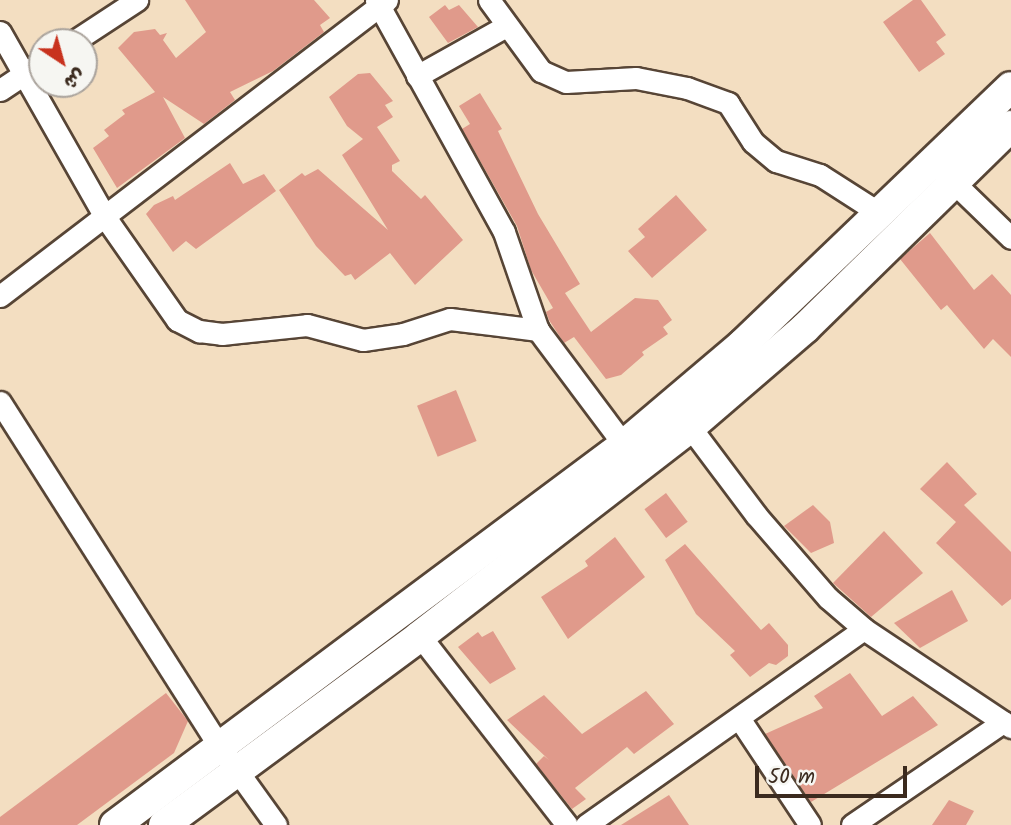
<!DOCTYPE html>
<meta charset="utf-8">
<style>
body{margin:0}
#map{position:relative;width:1011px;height:825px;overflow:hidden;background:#f3dec1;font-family:Kalam,"Playpen Sans Arabic",sans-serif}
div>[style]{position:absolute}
.building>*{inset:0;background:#e09a8b;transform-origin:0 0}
.roads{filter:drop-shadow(2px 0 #574536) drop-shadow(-2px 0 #574536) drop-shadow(0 2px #574536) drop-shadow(0 -2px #574536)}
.street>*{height:21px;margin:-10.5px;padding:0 10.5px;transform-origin:10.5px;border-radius:10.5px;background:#fff}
.secondary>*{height:30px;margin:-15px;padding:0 15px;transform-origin:15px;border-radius:15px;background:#fff}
span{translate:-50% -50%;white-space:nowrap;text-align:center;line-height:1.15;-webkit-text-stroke:5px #f6f6f2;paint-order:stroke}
.north{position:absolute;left:28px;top:28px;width:70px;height:70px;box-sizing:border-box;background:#f6f6f2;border:2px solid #aba49d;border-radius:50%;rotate:144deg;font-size:19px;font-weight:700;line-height:28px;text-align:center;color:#3b2a1e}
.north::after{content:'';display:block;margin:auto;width:24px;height:32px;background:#c8321e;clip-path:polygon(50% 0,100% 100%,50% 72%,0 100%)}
.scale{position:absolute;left:755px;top:766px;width:152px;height:32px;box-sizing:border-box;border:4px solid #3b2a1e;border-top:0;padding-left:9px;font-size:21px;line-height:24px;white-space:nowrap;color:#3b2a1e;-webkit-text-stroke:5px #f6f6f2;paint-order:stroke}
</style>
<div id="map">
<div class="building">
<i style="clip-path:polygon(185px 0,314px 0,330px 18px,320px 25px,324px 32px,273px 71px,230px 92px,235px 100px,204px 124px,163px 97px,185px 138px,117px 188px,93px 148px,109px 136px,104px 130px,125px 114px,122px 110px,155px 92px,118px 48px,134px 32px,155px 29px,160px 35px,167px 33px,163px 40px,176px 58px,206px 32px)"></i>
<i style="clip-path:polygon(913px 0,921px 0,946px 35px,936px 42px,945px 54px,919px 72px,883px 22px)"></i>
<i style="clip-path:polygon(445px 5px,449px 10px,459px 5px,478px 27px,448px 43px,429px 17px)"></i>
<i style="clip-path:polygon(370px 73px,393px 101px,385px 105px,393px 117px,377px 127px,400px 161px,392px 165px,392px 171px,421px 199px,425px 195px,463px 240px,415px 285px,390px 253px,355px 280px,351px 274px,345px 276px,316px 246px,279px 190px,302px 173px,305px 176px,318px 169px,388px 230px,342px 155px,363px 139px,347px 126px,329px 97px,358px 74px)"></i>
<i style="clip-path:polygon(480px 93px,502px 129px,498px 131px,538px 214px,580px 284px,565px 293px,591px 332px,635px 298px,658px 300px,672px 320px,663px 327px,668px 334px,642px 352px,644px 355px,621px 375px,606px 379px,574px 337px,564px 343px,549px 320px,546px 312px,553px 308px,531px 270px,517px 226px,462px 129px,470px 124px,459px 106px)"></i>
<i style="clip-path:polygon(230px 163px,243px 184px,264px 174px,276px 191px,196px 249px,186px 241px,173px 252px,146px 214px,154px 205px,173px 196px,175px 200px)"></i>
<i style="clip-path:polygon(676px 195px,707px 230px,652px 278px,628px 251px,645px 237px,638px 229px)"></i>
<i style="clip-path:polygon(930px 233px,974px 290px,992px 274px,1011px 295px,1011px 357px,993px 339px,984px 349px,947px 305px,941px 310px,900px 259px)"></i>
<i style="left:456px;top:390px;width:55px;height:42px;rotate:68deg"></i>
<i style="clip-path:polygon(947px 462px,977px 494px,964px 505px,1011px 552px,1011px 599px,1002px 606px,936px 543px,956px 522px,920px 489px)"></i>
<i style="left:666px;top:493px;width:36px;height:27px;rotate:53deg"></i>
<i style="clip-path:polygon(813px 505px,830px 522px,834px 543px,811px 553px,784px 526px)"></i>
<i style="clip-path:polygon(884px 531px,923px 573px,871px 617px,833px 583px)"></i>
<i style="clip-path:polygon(615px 537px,645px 577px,568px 639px,541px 597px,588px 566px,585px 561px)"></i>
<i style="clip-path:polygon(685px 544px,761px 630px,769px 623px,788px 645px,788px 656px,776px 665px,769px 663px,750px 677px,730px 655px,735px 651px,696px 614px,665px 560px)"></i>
<i style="clip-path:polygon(952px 590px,968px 621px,920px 648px,894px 623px)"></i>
<i style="clip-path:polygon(493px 631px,516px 669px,490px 684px,458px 647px,478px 632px,482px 637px)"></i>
<i style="clip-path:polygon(850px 673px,882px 716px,913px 696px,938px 725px,811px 802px,765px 734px,823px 708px,814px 696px)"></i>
<i style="clip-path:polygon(646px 691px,674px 724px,634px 754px,627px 747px,575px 788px,586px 799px,572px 809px,536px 764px,544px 756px,549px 760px,507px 720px,544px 695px,582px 734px)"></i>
<i style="clip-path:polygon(166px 693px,188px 721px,174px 753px,77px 825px,0 825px,0 817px)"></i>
<i style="clip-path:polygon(669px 795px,689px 825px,621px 825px)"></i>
<i style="clip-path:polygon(949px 800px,974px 811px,966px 825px,932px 825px)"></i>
</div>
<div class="roads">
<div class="street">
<i style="left:376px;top:0;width:265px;rotate:61.1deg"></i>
<i style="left:504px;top:232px;width:104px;rotate:70.9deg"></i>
<i style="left:538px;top:330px;width:144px;rotate:53.2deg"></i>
<i style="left:489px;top:0;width:88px;rotate:53.8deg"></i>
<i style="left:541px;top:71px;width:27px;rotate:24deg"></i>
<i style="left:566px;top:82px;width:70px;rotate:-3.3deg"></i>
<i style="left:636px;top:78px;width:52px;rotate:11.1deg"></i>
<i style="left:687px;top:88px;width:44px;rotate:20.1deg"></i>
<i style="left:728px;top:103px;width:46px;rotate:57.3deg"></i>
<i style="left:753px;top:142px;width:30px;rotate:40deg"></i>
<i style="left:776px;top:161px;width:46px;rotate:17.7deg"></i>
<i style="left:820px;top:175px;width:72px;rotate:32.6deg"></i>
<i style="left:0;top:32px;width:213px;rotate:60.4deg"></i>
<i style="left:105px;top:217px;width:126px;rotate:55deg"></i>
<i style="left:177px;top:320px;width:25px;rotate:27deg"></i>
<i style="left:199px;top:331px;width:23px;rotate:7deg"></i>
<i style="left:222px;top:334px;width:85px;rotate:-6deg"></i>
<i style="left:307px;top:325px;width:58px;rotate:15deg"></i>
<i style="left:363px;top:340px;width:40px;rotate:-8.5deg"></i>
<i style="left:403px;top:334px;width:49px;rotate:-17.7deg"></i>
<i style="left:450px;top:319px;width:89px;rotate:7.1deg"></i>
<i style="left:73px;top:42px;width:77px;rotate:-33.3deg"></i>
<i style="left:417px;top:76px;width:102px;rotate:-29.3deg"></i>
<i style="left:0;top:90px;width:50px;rotate:-33.7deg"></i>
<i style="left:945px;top:174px;width:92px;rotate:44.1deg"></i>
<i style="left:0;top:296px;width:487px;rotate:-37.4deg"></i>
<i style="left:0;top:402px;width:409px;rotate:57.5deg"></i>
<i style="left:220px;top:747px;width:96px;rotate:54.3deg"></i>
<i style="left:690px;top:427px;width:110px;rotate:53.1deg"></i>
<i style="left:756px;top:515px;width:110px;rotate:49.1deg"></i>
<i style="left:828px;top:598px;width:48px;rotate:40.7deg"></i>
<i style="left:864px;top:629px;width:177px;rotate:33.7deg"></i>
<i style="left:420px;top:636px;width:239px;rotate:52.1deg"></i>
<i style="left:739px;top:718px;width:128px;rotate:56.4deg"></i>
<i style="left:586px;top:825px;width:340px;rotate:-35.2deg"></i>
<i style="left:852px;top:825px;width:183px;rotate:-34.3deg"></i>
</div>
<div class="secondary">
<i style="left:115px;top:825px;width:635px;rotate:-36.74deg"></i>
<i style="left:624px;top:445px;width:156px;rotate:-40.3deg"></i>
<i style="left:743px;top:344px;width:371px;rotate:-43.8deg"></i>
<i style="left:164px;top:825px;width:318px;rotate:-36.4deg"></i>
<i style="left:420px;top:636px;width:341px;rotate:-37.7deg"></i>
<i style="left:690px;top:427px;width:152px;rotate:-40.7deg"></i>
<i style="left:805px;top:328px;width:289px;rotate:-44.4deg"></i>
</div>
</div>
<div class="north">ش</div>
<div class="scale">50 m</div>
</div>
